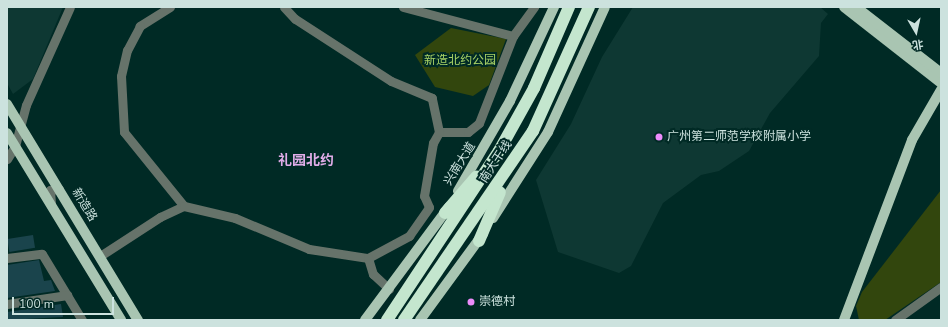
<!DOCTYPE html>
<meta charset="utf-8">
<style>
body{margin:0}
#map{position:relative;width:948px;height:327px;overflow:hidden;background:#002a25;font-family:"Nunito Sans","Noto Sans SC",sans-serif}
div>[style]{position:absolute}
.built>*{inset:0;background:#0e3833}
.green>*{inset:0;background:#32460d}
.building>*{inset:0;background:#1a444c;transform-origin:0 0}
.minor>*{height:9px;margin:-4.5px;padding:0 4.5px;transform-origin:4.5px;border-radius:4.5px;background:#66736a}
.major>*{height:10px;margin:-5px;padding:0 5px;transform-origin:5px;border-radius:5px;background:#a9c5b2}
.highway>*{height:12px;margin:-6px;padding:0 6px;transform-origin:6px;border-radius:6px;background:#c4e6ce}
.dots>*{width:11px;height:11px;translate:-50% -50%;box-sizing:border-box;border:2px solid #002a25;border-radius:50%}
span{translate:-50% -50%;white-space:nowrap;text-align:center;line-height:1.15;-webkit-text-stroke:4px #002a25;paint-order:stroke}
.park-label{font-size:12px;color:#a8d366}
.poi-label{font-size:12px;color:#cce2de}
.left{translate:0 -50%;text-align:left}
.street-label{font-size:12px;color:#cce2de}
.quarter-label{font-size:14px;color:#e1ade9;font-weight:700}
.frame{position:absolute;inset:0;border:8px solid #cce2de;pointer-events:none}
.north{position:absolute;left:896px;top:12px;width:40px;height:40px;-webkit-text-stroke:3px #002a25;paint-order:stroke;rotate:171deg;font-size:11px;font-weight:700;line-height:16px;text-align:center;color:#cce2de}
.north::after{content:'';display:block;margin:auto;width:14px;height:18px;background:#cce2de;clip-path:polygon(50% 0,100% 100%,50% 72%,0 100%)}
.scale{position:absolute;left:12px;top:297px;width:102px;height:18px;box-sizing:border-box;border:2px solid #cce2de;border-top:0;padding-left:5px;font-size:12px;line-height:14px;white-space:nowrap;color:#cce2de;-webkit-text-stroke:3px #002a25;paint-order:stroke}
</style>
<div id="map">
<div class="built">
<i style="clip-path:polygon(7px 7px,63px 7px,33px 79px,13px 94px,7px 83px)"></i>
<i style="clip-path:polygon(633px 7px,820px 7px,828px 14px,821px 23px,819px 56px,770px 113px,749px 151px,719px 171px,701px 175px,663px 203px,631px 266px,619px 273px,558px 252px,536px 180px,571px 124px,602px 57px)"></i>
</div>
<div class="green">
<i style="clip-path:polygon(451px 28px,506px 39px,489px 85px,473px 96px,435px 87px,415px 55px)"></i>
<i style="clip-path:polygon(941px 190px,941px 282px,885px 320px,859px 320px,856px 306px,862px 292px)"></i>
</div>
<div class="building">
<i style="left:33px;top:235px;width:13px;height:26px;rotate:81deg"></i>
<i style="clip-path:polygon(39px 260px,44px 281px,51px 280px,55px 291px,7px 298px,7px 265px)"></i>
<i style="clip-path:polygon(61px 304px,63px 317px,7px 320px,7px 312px)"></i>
</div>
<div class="minor">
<i style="left:170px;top:7px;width:36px;rotate:148deg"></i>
<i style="left:140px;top:26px;width:27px;rotate:118deg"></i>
<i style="left:127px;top:50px;width:27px;rotate:103deg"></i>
<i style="left:121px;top:76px;width:56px;rotate:86.9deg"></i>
<i style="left:124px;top:132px;width:95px;rotate:51deg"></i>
<i style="left:403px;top:7px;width:114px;rotate:14.8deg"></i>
<i style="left:439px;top:132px;width:29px"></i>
<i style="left:468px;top:132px;width:14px;rotate:-39deg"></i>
<i style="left:479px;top:123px;width:93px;rotate:-68.7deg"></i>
<i style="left:513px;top:36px;width:36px;rotate:-54deg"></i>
<i style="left:7px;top:159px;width:15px;rotate:-58deg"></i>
<i style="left:15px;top:146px;width:42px;rotate:-75deg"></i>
<i style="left:26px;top:105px;width:107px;rotate:-65.8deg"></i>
<i style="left:51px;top:204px;width:14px;rotate:-94deg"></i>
<i style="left:50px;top:190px;width:9px;rotate:-6deg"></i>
<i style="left:100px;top:256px;width:72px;rotate:-33deg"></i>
<i style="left:160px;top:217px;width:26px;rotate:-25deg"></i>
<i style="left:184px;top:206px;width:52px;rotate:13.2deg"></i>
<i style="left:235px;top:218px;width:80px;rotate:22.7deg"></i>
<i style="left:309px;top:249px;width:60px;rotate:8.7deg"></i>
<i style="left:368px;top:258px;width:47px;rotate:-28.2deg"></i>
<i style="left:409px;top:236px;width:35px;rotate:-55deg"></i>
<i style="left:429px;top:207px;width:12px;rotate:-114deg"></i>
<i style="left:424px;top:196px;width:54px;rotate:-80.4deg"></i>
<i style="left:433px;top:143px;width:13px;rotate:-61deg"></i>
<i style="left:439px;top:132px;width:35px;rotate:-102deg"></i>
<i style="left:432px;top:98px;width:44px;rotate:-157.5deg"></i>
<i style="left:391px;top:81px;width:114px;rotate:-147.1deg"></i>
<i style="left:295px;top:19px;width:16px;rotate:-133deg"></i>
<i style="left:7px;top:258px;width:35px;rotate:-7deg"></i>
<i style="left:42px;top:254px;width:77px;rotate:58.8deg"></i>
<i style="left:368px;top:258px;width:17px;rotate:73deg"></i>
<i style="left:373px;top:274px;width:22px;rotate:43deg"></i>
<i style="left:7px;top:304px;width:61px;rotate:-8.5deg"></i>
<i style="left:895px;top:320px;width:57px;rotate:-35.7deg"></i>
</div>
<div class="major">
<i style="left:844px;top:7px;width:123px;rotate:38.1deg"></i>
<i style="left:856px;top:7px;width:108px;rotate:37.8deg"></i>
<i style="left:7px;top:104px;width:253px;rotate:58.8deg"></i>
<i style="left:7px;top:133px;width:219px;rotate:58.6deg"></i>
<i style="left:458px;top:191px;width:104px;rotate:-60deg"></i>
<i style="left:510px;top:101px;width:104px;rotate:-64.9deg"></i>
<i style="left:493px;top:218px;width:102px;rotate:-57.4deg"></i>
<i style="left:548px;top:132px;width:137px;rotate:-65.5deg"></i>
<i style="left:365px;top:320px;width:141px;rotate:-53.4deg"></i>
<i style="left:420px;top:320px;width:107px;rotate:-53.8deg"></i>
<i style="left:844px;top:320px;width:192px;rotate:-69.3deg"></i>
<i style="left:912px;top:140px;width:58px;rotate:-59.9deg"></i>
</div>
<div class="highway">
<i style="left:445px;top:213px;width:48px;rotate:-49.3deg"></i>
<i style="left:479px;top:241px;width:53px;rotate:-66.8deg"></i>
<i style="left:387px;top:320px;width:203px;rotate:-56.5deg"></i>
<i style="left:499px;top:151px;width:72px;rotate:-60.9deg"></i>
<i style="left:534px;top:88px;width:88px;rotate:-66.6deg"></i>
<i style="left:404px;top:320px;width:229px;rotate:-55.7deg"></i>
<i style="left:533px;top:131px;width:136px;rotate:-65.7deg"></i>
</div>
<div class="dots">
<i style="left:659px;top:137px;background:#ec8cfb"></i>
<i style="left:471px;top:302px;background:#ec8cfb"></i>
</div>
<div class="park-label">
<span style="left:460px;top:61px">新造北约公园</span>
</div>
<div class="poi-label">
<span class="left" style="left:667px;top:137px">广州第二师范学校附属小学</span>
<span class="left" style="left:479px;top:302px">崇德村</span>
</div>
<div class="street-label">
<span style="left:496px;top:162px;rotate:-57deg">南大干线</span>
<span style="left:460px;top:164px;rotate:-58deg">兴南大道</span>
<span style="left:84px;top:205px;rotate:59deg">新造路</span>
</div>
<div class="quarter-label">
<span style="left:306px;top:161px">礼园北约</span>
</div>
<div class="frame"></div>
<div class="north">北</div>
<div class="scale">100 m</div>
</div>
